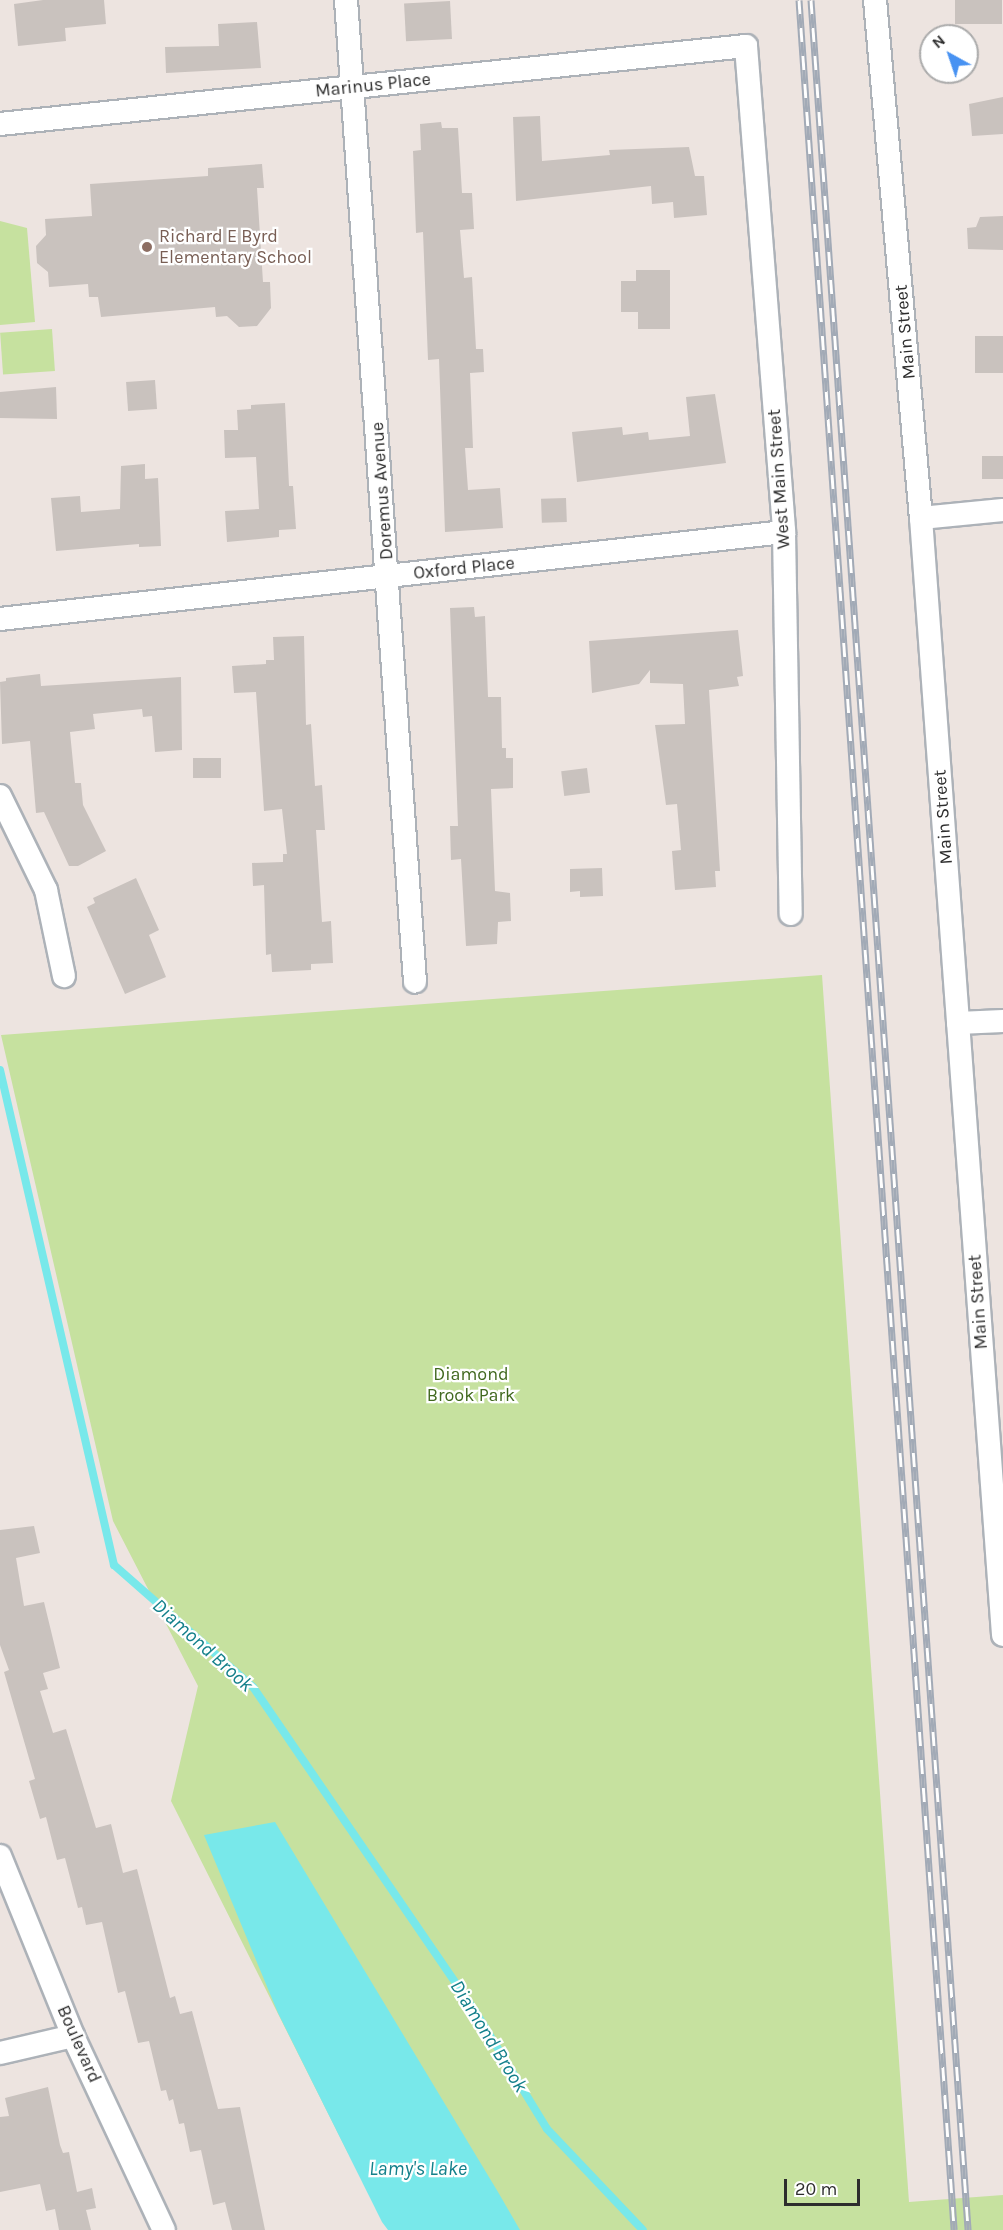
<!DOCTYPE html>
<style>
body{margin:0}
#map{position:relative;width:1003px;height:2230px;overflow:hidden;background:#ede4e0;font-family:Karla,sans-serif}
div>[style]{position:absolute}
.green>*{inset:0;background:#c6e19f;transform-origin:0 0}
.water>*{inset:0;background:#78e8ea}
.stream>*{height:8px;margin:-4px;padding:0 4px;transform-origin:4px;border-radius:4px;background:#78e8ea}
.building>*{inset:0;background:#c9c2be;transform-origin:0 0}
.roads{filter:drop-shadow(2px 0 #adb2b8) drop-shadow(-2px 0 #adb2b8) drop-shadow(0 2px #adb2b8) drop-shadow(0 -2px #adb2b8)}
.minor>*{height:22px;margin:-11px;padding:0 11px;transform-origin:11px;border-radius:11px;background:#fff}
.rail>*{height:7px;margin-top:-3.5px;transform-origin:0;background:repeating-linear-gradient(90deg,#fff 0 14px,#a2aab6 0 28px);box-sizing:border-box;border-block:2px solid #a2aab6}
.dots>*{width:16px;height:16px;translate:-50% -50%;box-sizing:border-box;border:3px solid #fff;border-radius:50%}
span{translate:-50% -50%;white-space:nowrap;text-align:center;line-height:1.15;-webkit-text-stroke:4.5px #fff;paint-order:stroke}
.street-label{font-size:18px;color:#2d2d2d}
.education-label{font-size:18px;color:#785e54}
.left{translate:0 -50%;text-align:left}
.park-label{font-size:18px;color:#40681e}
.water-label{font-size:20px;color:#14808b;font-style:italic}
.north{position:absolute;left:919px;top:24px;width:60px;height:60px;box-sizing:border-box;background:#fff;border:2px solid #ababab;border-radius:50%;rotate:320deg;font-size:16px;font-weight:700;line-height:24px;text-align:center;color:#2d2d2d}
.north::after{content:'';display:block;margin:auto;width:21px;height:27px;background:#4892f2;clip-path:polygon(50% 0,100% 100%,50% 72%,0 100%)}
.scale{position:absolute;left:784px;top:2179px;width:76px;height:27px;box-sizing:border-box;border:3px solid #2d2d2d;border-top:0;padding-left:8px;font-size:18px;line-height:21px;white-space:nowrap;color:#2d2d2d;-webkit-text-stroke:4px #fff;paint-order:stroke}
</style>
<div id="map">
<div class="green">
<i style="clip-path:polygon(0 221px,27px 228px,35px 322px,0 325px)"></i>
<i style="left:52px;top:329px;width:42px;height:52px;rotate:86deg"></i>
<i style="clip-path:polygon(822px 975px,909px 2202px,1003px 2195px,1003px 2230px,401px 2230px,348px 2153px,171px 1801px,198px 1686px,113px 1521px,1px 1035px)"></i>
</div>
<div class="water">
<i style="clip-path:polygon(275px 1822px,498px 2192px,520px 2230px,388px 2230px,382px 2222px,278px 2013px,204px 1835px)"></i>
</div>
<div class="stream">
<i style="left:0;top:1070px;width:508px;rotate:77.03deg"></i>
<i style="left:114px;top:1565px;width:185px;rotate:41.3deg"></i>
<i style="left:253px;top:1687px;width:393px;rotate:55.6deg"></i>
<i style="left:475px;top:2011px;width:138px;rotate:58.6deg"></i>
<i style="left:547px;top:2129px;width:139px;rotate:46.5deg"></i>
</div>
<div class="building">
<i style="clip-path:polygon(43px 0,104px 0,106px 24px,65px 28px,66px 41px,18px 46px,14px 4px)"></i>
<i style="left:955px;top:0;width:47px;height:24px"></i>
<i style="left:450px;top:1px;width:38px;height:46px;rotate:87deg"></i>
<i style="clip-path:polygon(257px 22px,261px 68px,166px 73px,165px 47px,219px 46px,218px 24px)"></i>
<i style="clip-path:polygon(1003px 97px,1003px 134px,972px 136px,969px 104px)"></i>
<i style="clip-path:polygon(540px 116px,542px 161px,610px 155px,609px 150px,689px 147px,695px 176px,704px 176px,707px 215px,674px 218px,673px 202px,652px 204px,651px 186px,516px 201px,513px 117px)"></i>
<i style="clip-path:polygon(441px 122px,442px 128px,458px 128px,462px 193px,472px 193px,474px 229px,460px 230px,464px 278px,472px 277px,476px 349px,483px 349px,484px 372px,470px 373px,473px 448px,465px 448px,468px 490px,500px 488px,503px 528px,445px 532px,439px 359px,428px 360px,423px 232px,416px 233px,413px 151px,421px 150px,420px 124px)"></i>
<i style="clip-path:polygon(262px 164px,264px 188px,257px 188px,263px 282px,270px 282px,271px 308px,257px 326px,239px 327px,227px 316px,216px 317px,215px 307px,101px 317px,98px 297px,89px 297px,88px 284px,49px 287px,48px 272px,37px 263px,36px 246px,46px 235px,45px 219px,92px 216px,90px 184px,208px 176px,208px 168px)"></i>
<i style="clip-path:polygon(1003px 216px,1003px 250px,968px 249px,967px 228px,976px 227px,980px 217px)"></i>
<i style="clip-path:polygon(636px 270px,670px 270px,670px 329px,638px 329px,638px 312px,621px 312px,621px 281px,636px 281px)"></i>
<i style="left:1003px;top:336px;width:37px;height:28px;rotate:90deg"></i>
<i style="left:155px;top:380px;width:29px;height:29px;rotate:86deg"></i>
<i style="clip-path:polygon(56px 387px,57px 419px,0 418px,0 392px)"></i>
<i style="clip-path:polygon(715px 394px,726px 463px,577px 482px,572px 432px,622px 427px,623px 435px,648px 432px,649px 440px,690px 436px,686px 397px)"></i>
<i style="clip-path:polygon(285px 403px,289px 486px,293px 486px,296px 529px,279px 530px,279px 537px,227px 542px,225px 511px,259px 509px,256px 457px,225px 458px,224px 430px,238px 430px,237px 410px,251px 409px,251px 405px)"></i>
<i style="left:1003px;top:456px;width:23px;height:21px;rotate:90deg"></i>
<i style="clip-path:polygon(145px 464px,145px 479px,158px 478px,161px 546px,139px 547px,139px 544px,56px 551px,51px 498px,80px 496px,81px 512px,120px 509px,121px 466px)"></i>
<i style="left:566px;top:498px;width:24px;height:25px;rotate:88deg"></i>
<i style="clip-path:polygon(474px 607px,475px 617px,485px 616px,488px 697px,501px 697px,502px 748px,506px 748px,506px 758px,513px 758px,513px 788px,491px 789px,495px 891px,510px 893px,511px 921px,498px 922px,497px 944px,466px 946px,461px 859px,451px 860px,450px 826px,458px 826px,450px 608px)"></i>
<i style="clip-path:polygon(738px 630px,743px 676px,737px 677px,739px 686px,709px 690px,720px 871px,715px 871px,716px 887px,675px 890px,672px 851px,681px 850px,677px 804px,666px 805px,655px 725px,685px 724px,683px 684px,650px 683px,650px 670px,639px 684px,592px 693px,589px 641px)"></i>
<i style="clip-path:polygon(304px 636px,306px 725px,311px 724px,315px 786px,322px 785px,325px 830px,316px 830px,322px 922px,331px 921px,333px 963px,311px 964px,311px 970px,272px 972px,271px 954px,266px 955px,264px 885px,253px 886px,252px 863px,283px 862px,283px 854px,287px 854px,282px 809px,264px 811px,256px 692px,234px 693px,232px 666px,266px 664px,266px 660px,274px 660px,273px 637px)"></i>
<i style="clip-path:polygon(40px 674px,41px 686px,181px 677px,182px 750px,155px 752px,152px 716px,143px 717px,142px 709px,93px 714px,95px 729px,70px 732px,75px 783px,81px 783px,83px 805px,106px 851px,78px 866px,69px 866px,44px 812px,36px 813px,30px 741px,2px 744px,0 682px,6px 681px,6px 678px)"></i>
<i style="left:221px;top:758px;width:20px;height:28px;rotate:90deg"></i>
<i style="left:587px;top:768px;width:25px;height:26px;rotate:83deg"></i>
<i style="clip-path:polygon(602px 868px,603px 896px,580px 897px,580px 891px,570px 892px,570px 869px)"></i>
<i style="clip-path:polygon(136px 878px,159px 930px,149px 935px,166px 977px,125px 994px,87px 907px,95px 903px,93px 898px)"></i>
<i style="clip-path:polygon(34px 1526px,40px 1553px,16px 1558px,24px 1606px,44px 1602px,60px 1668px,43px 1673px,48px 1689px,40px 1691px,53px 1733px,66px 1729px,96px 1828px,111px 1824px,123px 1873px,137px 1869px,170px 1998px,175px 1996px,180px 2014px,192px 2011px,218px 2109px,240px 2107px,265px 2230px,232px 2230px,225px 2202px,213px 2205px,201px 2150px,190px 2152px,184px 2123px,179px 2124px,173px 2099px,169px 2101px,166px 2090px,161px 2091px,149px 2041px,138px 2043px,125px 1991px,118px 1993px,102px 1922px,86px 1925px,82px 1907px,78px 1908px,65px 1858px,57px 1860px,46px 1817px,40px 1819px,29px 1781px,35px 1779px,4px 1672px,9px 1670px,0 1645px,0 1530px)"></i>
<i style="clip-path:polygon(48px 2087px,60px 2145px,63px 2153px,69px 2152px,77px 2192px,92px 2188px,96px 2208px,86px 2210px,91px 2230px,59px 2230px,55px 2209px,46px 2211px,40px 2184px,0 2192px,0 2117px,9px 2116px,5px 2098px)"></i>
</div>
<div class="roads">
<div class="minor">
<i style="left:346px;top:0;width:984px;rotate:85.98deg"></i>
<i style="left:875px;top:0;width:520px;rotate:84.93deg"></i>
<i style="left:921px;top:518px;width:1120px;rotate:85.8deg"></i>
<i style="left:0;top:124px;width:750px;rotate:-5.97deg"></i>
<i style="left:746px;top:46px;width:487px;rotate:85.5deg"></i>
<i style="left:784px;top:532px;width:382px;rotate:89deg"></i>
<i style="left:921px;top:518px;width:82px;rotate:-5.6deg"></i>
<i style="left:0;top:619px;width:789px;rotate:-6.33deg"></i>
<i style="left:0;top:796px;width:105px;rotate:63.9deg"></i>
<i style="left:46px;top:890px;width:88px;rotate:78.2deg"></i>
<i style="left:958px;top:1023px;width:45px;rotate:-2.5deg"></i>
<i style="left:0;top:1856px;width:194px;rotate:67.9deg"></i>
<i style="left:73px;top:2036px;width:214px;rotate:64.9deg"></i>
<i style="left:0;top:2053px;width:75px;rotate:-13.1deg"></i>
</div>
</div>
<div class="rail">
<i style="left:799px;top:0;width:2235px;rotate:86.02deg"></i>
<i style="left:811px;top:0;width:2236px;rotate:85.97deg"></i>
</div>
<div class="dots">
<i style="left:147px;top:247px;background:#8d6e63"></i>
</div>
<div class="street-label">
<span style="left:373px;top:85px;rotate:-6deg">Marinus Place</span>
<span style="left:905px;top:332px;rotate:-95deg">Main Street</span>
<span style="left:779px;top:479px;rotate:-94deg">West Main Street</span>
<span style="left:382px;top:491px;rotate:-94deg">Doremus Avenue</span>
<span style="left:464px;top:568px;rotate:-6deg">Oxford Place</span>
<span style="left:943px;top:817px;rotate:-94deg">Main Street</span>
<span style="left:978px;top:1302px;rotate:-94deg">Main Street</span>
<span style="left:79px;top:2044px;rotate:66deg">Boulevard</span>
</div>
<div class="education-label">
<span class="left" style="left:159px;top:247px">Richard E Byrd<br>Elementary School</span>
</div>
<div class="park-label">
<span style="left:471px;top:1385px">Diamond<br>Brook Park</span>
</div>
<div class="water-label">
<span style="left:203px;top:1645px;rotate:42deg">Diamond Brook</span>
<span style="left:489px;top:2036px;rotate:58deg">Diamond Brook</span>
<span style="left:418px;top:2168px">Lamy's Lake</span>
</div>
<div class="north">N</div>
<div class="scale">20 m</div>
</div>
